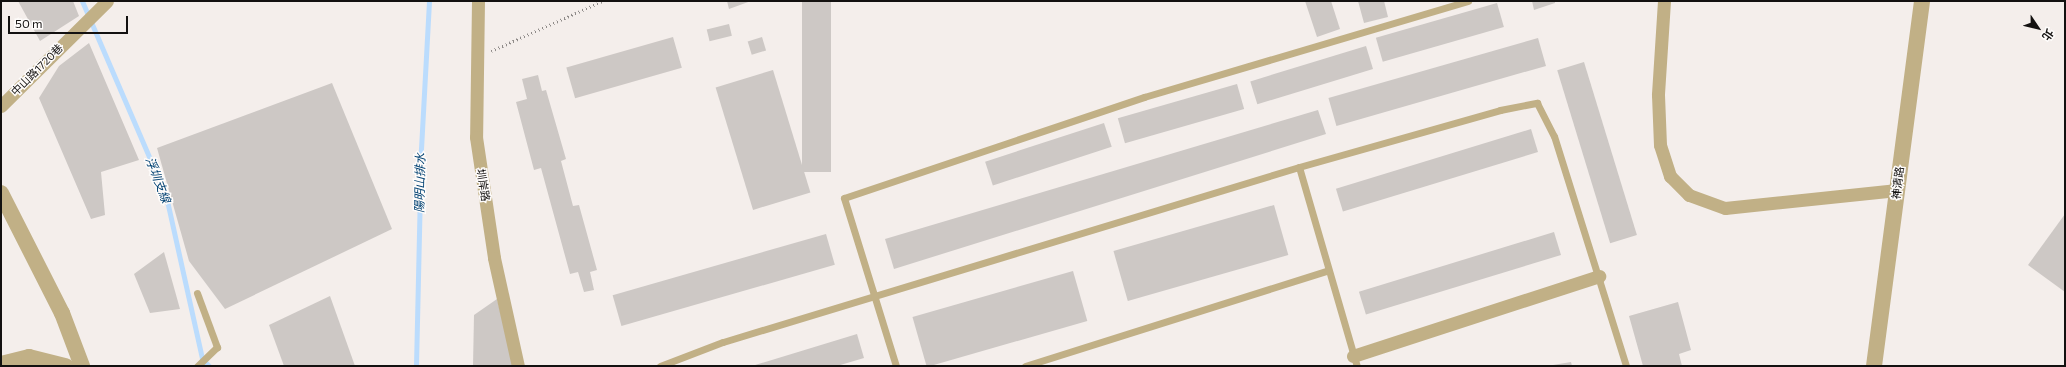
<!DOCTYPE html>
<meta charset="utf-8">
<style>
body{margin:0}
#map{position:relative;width:2066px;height:367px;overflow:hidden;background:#f4eeeb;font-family:Commissioner,"Noto Sans TC",sans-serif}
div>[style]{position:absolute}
.stream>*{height:5px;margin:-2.5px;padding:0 2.5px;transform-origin:2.5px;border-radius:2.5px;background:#bbdcfd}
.building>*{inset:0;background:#cdc8c5;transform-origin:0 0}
.path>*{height:2.5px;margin-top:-1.25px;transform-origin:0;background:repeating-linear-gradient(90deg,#8f8b89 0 1px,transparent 0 4px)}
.service>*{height:7px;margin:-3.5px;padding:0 3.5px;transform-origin:3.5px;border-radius:3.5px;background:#c1b086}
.minor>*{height:13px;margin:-6.5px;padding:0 6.5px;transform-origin:6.5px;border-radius:6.5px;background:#c1b086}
.tertiary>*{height:16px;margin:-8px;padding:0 8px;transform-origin:8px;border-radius:8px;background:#c1b086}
span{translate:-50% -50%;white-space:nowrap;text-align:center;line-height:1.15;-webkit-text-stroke:3px #fefcfb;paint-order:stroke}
.street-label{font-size:11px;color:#131110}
.water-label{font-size:12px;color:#004172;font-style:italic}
.frame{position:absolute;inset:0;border:2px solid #131110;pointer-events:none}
.north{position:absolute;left:2018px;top:8px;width:40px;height:40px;-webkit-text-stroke:3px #fefcfb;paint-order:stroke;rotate:125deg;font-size:11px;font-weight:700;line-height:16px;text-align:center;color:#131110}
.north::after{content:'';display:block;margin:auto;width:14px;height:18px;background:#131110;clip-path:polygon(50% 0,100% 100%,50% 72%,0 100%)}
.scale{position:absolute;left:8px;top:16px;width:120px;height:18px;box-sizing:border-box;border:2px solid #131110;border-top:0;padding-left:5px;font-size:12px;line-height:14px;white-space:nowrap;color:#131110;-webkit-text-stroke:3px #fefcfb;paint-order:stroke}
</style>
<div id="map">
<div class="stream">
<i style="left:82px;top:1px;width:212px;rotate:66.7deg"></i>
<i style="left:166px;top:196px;width:167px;rotate:77.5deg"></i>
<i style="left:202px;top:359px;width:10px;rotate:45deg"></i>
<i style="left:416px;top:366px;width:217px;rotate:-88.7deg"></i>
<i style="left:421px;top:149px;width:148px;rotate:-86.9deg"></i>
</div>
<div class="building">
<i style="clip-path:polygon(18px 1px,73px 1px,79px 16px,40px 41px)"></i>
<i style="clip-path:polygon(727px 1px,751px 1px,729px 9px)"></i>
<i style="left:802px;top:1px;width:29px;height:171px"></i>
<i style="clip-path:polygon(1305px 1px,1331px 1px,1340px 29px,1317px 37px)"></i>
<i style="clip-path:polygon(1358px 1px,1384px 1px,1388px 17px,1364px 23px)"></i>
<i style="clip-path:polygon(1532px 1px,1555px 1px,1555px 3px,1534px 10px)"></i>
<i style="left:1497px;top:3px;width:25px;height:126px;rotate:74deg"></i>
<i style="left:729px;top:24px;width:12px;height:23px;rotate:76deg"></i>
<i style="left:673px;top:37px;width:32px;height:111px;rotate:74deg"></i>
<i style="left:762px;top:37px;width:14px;height:15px;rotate:73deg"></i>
<i style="left:1538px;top:38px;width:29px;height:218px;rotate:74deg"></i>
<i style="clip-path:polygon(89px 43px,139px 160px,101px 172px,105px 215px,91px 219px,39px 98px,59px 66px)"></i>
<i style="left:1366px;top:46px;width:24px;height:121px;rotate:73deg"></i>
<i style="left:1584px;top:62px;width:181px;height:28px;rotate:73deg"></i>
<i style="left:773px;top:70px;width:128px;height:60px;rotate:73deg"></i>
<i style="clip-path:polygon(538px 75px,542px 91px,546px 90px,566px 159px,561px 161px,573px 206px,579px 205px,597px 270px,590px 272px,594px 290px,584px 292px,578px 272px,570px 274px,541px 168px,534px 170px,516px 102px,527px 99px,522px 79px)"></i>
<i style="clip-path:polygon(332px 83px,392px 229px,225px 309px,189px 261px,157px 148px)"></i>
<i style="left:1237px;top:84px;width:26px;height:124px;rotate:74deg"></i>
<i style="clip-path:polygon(1318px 110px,1326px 134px,894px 269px,885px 239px)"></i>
<i style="left:1104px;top:123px;width:25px;height:125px;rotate:72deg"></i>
<i style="left:1531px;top:129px;width:24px;height:204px;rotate:73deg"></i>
<i style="left:1274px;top:205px;width:52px;height:167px;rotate:74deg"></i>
<i style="clip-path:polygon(2065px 214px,2065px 292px,2028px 265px)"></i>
<i style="left:1554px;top:232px;width:24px;height:204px;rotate:73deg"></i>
<i style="left:826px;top:234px;width:32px;height:222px;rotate:74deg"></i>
<i style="clip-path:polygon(164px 252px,180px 309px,150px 313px,134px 274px)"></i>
<i style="left:1073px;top:271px;width:52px;height:167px;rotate:74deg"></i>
<i style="clip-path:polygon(330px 296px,355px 366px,284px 366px,269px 325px)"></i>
<i style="clip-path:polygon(497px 299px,514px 366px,473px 366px,474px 315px)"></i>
<i style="clip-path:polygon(1678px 302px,1691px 350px,1679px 354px,1682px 366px,1643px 366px,1629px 316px)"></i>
<i style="clip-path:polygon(857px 334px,864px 358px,837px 366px,752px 366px)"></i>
<i style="clip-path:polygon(1571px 362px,1572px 366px,1553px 366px,1553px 365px)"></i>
</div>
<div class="path">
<i style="left:491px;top:51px;width:123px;rotate:-24.1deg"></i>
</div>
<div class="service">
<i style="left:1299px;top:167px;width:207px;rotate:73.8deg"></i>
<i style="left:197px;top:293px;width:58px;rotate:69.7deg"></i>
<i style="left:217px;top:347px;width:28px;rotate:136deg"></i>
<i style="left:660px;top:366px;width:67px;rotate:-20.9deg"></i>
<i style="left:723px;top:342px;width:602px;rotate:-16.9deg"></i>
<i style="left:1299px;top:167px;width:209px;rotate:-15.8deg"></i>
<i style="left:1500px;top:110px;width:38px;rotate:-11deg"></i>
<i style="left:1537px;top:103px;width:37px;rotate:63deg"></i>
<i style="left:1554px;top:136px;width:241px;rotate:72.6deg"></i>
<i style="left:896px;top:366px;width:176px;rotate:-107.2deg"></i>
<i style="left:844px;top:198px;width:317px;rotate:-18.6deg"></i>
<i style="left:1144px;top:97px;width:338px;rotate:-16.5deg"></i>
<i style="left:1025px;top:366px;width:317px;rotate:-17.5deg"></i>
</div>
<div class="minor">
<i style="left:478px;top:1px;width:136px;rotate:90.8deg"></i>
<i style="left:476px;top:137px;width:122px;rotate:81.5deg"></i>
<i style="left:494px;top:258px;width:111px;rotate:77.5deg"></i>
<i style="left:1664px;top:1px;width:94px;rotate:93.7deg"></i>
<i style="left:1658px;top:95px;width:50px;rotate:87.7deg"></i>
<i style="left:1660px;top:145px;width:33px;rotate:72deg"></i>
<i style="left:1670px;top:176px;width:27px;rotate:45deg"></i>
<i style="left:1689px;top:195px;width:38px;rotate:20deg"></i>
<i style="left:1725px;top:208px;width:173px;rotate:-6deg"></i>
<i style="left:1px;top:106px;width:149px;rotate:-44.7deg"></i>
<i style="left:1353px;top:356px;width:259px;rotate:-18deg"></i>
</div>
<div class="tertiary">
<i style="left:1px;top:193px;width:135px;rotate:63.1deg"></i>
<i style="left:62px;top:313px;width:57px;rotate:69.3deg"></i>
<i style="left:1px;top:364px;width:29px;rotate:-14deg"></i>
<i style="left:29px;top:357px;width:38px;rotate:14deg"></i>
<i style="left:1874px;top:366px;width:368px;rotate:-82.5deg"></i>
</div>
<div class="street-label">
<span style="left:37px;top:70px;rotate:-45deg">中山路1720巷</span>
<span style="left:1898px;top:183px;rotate:-83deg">神清路</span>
<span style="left:483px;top:185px;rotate:81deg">圳岸路</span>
</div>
<div class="water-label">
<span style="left:158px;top:180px;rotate:69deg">浮圳支線</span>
<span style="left:420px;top:183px;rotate:-89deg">陽明山排水</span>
</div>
<div class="frame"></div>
<div class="north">北</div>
<div class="scale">50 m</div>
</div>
